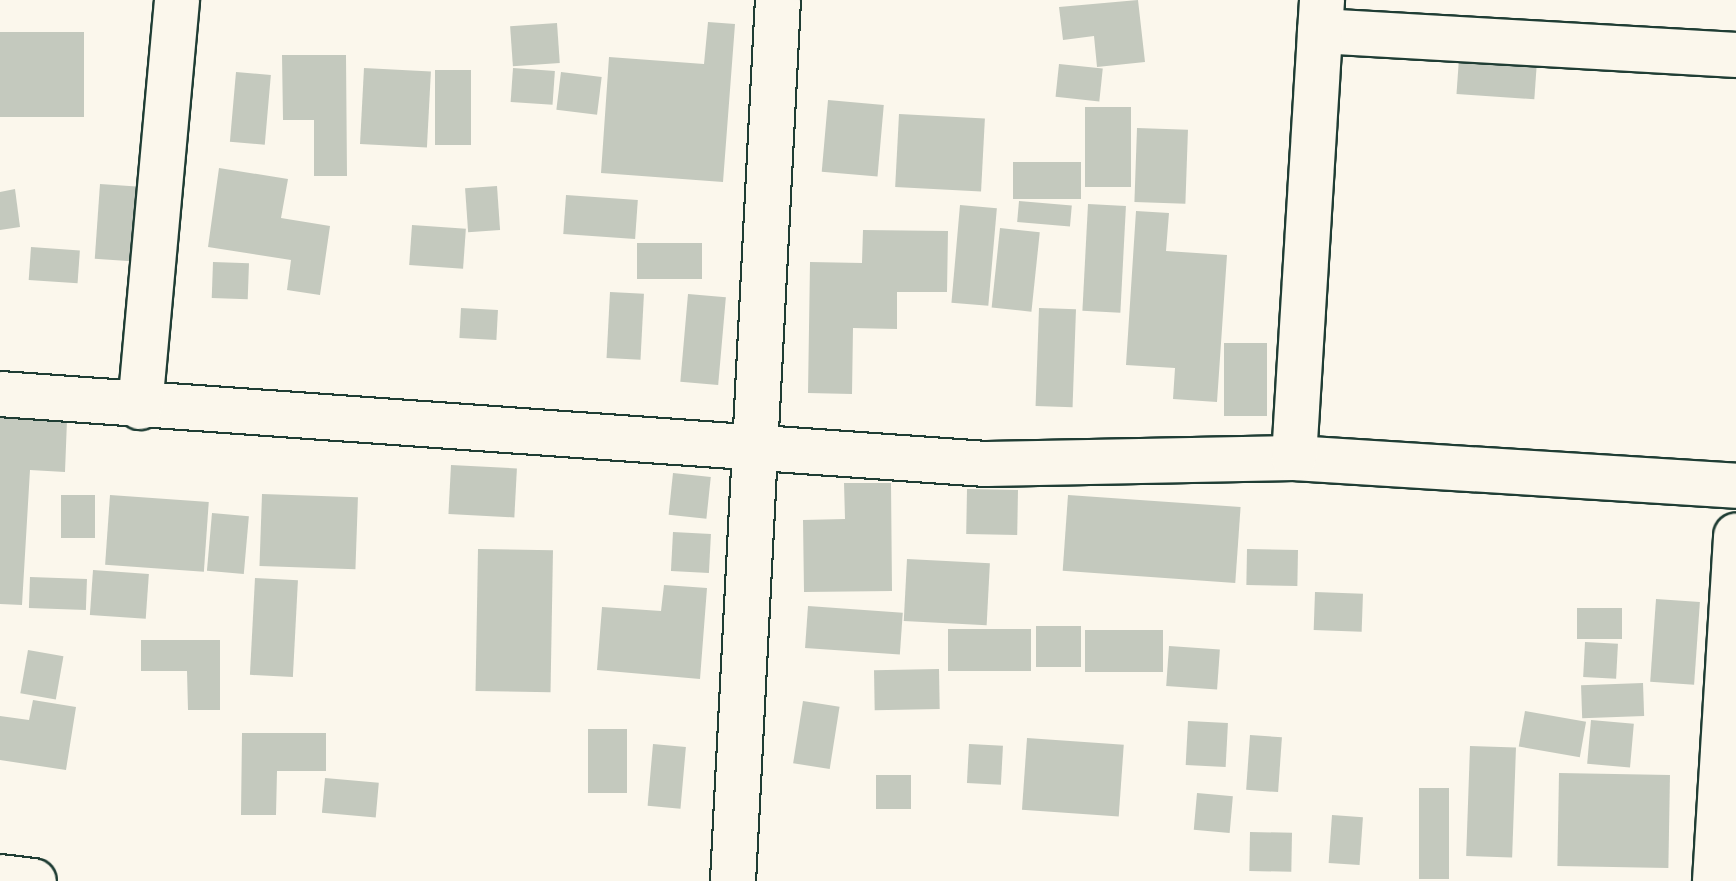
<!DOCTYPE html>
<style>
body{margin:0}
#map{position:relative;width:1736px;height:881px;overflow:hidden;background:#fbf7ec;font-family:"Comic Neue",sans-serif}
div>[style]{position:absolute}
.building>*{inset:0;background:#c4c9be;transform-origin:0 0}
.roads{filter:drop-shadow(2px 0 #1f3d34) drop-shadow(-2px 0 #1f3d34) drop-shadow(0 2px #1f3d34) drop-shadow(0 -2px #1f3d34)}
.street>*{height:44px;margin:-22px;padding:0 22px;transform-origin:22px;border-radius:22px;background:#fbf7ec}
span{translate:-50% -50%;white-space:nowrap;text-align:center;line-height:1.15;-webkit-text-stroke:7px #fbf7ec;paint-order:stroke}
</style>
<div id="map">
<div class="building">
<i style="clip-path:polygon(1138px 0,1145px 62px,1097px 67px,1094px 36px,1063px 40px,1059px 7px)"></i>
<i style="clip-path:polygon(708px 22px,735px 24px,723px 182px,601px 173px,609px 57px,704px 64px)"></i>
<i style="left:557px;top:23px;width:40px;height:47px;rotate:86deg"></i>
<i style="left:0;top:32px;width:84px;height:85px"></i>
<i style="left:1460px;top:44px;width:78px;height:50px;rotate:4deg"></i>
<i style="clip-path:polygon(282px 55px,346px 55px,347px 176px,314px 176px,314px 120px,283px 120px)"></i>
<i style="left:1059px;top:64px;width:44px;height:33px;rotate:6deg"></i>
<i style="left:364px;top:68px;width:67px;height:76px;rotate:3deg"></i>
<i style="left:513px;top:68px;width:42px;height:34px;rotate:4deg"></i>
<i style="left:435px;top:70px;width:36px;height:75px"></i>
<i style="left:236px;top:72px;width:35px;height:70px;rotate:5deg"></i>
<i style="left:561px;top:72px;width:41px;height:38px;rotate:7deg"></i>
<i style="left:828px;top:100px;width:56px;height:72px;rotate:5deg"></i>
<i style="left:1131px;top:107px;width:80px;height:46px;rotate:90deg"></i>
<i style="left:899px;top:114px;width:86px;height:73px;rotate:3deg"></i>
<i style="left:1137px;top:128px;width:51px;height:74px;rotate:2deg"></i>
<i style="left:1013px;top:162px;width:68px;height:37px"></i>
<i style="clip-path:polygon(219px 168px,288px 179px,281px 218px,330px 226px,320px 295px,287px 290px,291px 260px,208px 247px)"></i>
<i style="left:100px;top:184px;width:51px;height:75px;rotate:4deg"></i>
<i style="left:497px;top:186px;width:44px;height:32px;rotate:86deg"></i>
<i style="clip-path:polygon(15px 189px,20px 227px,0 230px,0 192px)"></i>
<i style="left:566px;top:195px;width:72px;height:39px;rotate:4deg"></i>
<i style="left:1019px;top:201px;width:53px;height:21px;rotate:5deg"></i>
<i style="left:1088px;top:204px;width:38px;height:107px;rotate:3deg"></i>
<i style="left:960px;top:205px;width:37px;height:98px;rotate:5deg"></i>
<i style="clip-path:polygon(1136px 211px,1169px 213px,1166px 251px,1227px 255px,1217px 402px,1173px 399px,1175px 368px,1126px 365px)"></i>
<i style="left:412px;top:225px;width:54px;height:40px;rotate:4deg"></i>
<i style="left:1000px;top:228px;width:40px;height:80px;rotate:6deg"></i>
<i style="clip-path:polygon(863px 230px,948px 231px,947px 292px,897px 292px,897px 329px,853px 328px,852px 394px,808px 393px,810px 262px,862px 263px)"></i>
<i style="left:637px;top:243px;width:65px;height:36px"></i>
<i style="left:31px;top:247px;width:49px;height:33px;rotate:4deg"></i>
<i style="left:213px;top:262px;width:36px;height:36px;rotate:2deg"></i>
<i style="left:610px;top:292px;width:34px;height:66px;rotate:3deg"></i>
<i style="left:688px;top:294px;width:38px;height:88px;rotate:5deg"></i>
<i style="left:461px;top:308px;width:37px;height:30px;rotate:3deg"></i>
<i style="left:1039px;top:308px;width:37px;height:98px;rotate:2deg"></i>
<i style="left:1224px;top:343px;width:43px;height:73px"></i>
<i style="clip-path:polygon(0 417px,67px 420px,65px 472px,30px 470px,22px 605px,0 604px)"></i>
<i style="left:451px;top:465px;width:66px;height:49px;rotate:3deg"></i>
<i style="left:673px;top:473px;width:38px;height:42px;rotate:6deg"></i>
<i style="clip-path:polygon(844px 483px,891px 483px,892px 591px,804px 592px,803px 520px,845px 519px)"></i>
<i style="left:967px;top:489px;width:51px;height:45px;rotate:1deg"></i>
<i style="left:262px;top:494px;width:96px;height:72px;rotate:2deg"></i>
<i style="left:61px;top:495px;width:34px;height:43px"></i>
<i style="left:110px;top:495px;width:99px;height:70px;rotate:4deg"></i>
<i style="left:1068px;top:495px;width:173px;height:76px;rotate:4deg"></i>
<i style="left:212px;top:513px;width:37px;height:58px;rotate:5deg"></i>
<i style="left:673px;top:532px;width:38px;height:39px;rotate:3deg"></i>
<i style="left:478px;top:549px;width:75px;height:142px;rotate:1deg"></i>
<i style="left:1247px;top:549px;width:51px;height:36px;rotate:1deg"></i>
<i style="left:907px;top:559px;width:83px;height:62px;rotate:3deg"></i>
<i style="left:93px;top:570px;width:56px;height:45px;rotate:4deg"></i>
<i style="left:30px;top:577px;width:57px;height:31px;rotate:2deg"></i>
<i style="left:255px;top:578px;width:43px;height:97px;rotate:3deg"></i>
<i style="clip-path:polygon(664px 585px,707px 588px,700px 679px,597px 670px,602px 607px,661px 611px)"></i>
<i style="left:1315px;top:592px;width:48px;height:38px;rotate:2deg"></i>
<i style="left:1656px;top:599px;width:44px;height:83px;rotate:4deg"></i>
<i style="left:808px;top:606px;width:95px;height:42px;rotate:4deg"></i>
<i style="left:1577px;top:608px;width:45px;height:31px"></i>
<i style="left:1036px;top:626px;width:45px;height:41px"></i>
<i style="left:948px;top:629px;width:83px;height:42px"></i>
<i style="left:1163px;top:630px;width:42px;height:78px;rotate:90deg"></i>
<i style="clip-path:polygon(141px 640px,220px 640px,220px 710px,188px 710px,187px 671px,141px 671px)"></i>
<i style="left:1585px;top:642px;width:33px;height:35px;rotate:3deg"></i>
<i style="left:1169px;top:646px;width:51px;height:40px;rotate:4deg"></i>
<i style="left:28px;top:650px;width:36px;height:44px;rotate:10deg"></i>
<i style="left:939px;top:669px;width:40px;height:65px;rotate:89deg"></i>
<i style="left:1643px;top:683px;width:33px;height:62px;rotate:88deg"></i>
<i style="clip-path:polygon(33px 700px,76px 707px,66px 770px,0 760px,0 716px,29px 720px)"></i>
<i style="left:803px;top:701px;width:37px;height:63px;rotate:9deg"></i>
<i style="left:1525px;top:711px;width:62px;height:36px;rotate:10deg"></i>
<i style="left:1591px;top:720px;width:43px;height:44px;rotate:5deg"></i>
<i style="left:1188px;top:721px;width:40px;height:44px;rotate:3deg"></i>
<i style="left:588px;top:729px;width:39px;height:64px"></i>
<i style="clip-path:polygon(242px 733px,326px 733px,326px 771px,277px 771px,276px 815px,241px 815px)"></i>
<i style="left:1250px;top:735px;width:32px;height:55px;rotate:4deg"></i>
<i style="left:1027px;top:738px;width:97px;height:72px;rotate:4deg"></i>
<i style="left:653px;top:744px;width:33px;height:62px;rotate:5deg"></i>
<i style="left:969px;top:744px;width:34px;height:39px;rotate:3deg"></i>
<i style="left:1470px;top:746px;width:46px;height:110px;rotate:2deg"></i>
<i style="left:1559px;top:773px;width:111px;height:93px;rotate:1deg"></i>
<i style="left:876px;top:775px;width:35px;height:34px"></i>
<i style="left:325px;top:778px;width:54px;height:35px;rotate:5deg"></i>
<i style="left:1449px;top:788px;width:91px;height:30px;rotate:90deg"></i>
<i style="left:1197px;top:793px;width:36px;height:37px;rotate:5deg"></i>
<i style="left:1332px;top:815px;width:31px;height:48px;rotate:4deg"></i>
<i style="left:1250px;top:832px;width:42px;height:39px;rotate:1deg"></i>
</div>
<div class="roads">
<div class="street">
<i style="left:1320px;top:31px;width:417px;rotate:3.3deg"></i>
<i style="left:0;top:394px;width:989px;rotate:4.06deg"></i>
<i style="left:987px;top:464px;width:307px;rotate:-1.1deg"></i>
<i style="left:1294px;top:458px;width:443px;rotate:3.6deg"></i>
<i style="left:140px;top:407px;width:409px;rotate:-84.8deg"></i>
<i style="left:1294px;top:458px;width:459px;rotate:-86.5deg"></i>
<i style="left:0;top:877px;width:34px;rotate:7deg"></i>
<i style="left:733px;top:881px;width:882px;rotate:-87.08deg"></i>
<i style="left:1715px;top:881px;width:346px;rotate:-86.5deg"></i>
</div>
</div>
</div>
